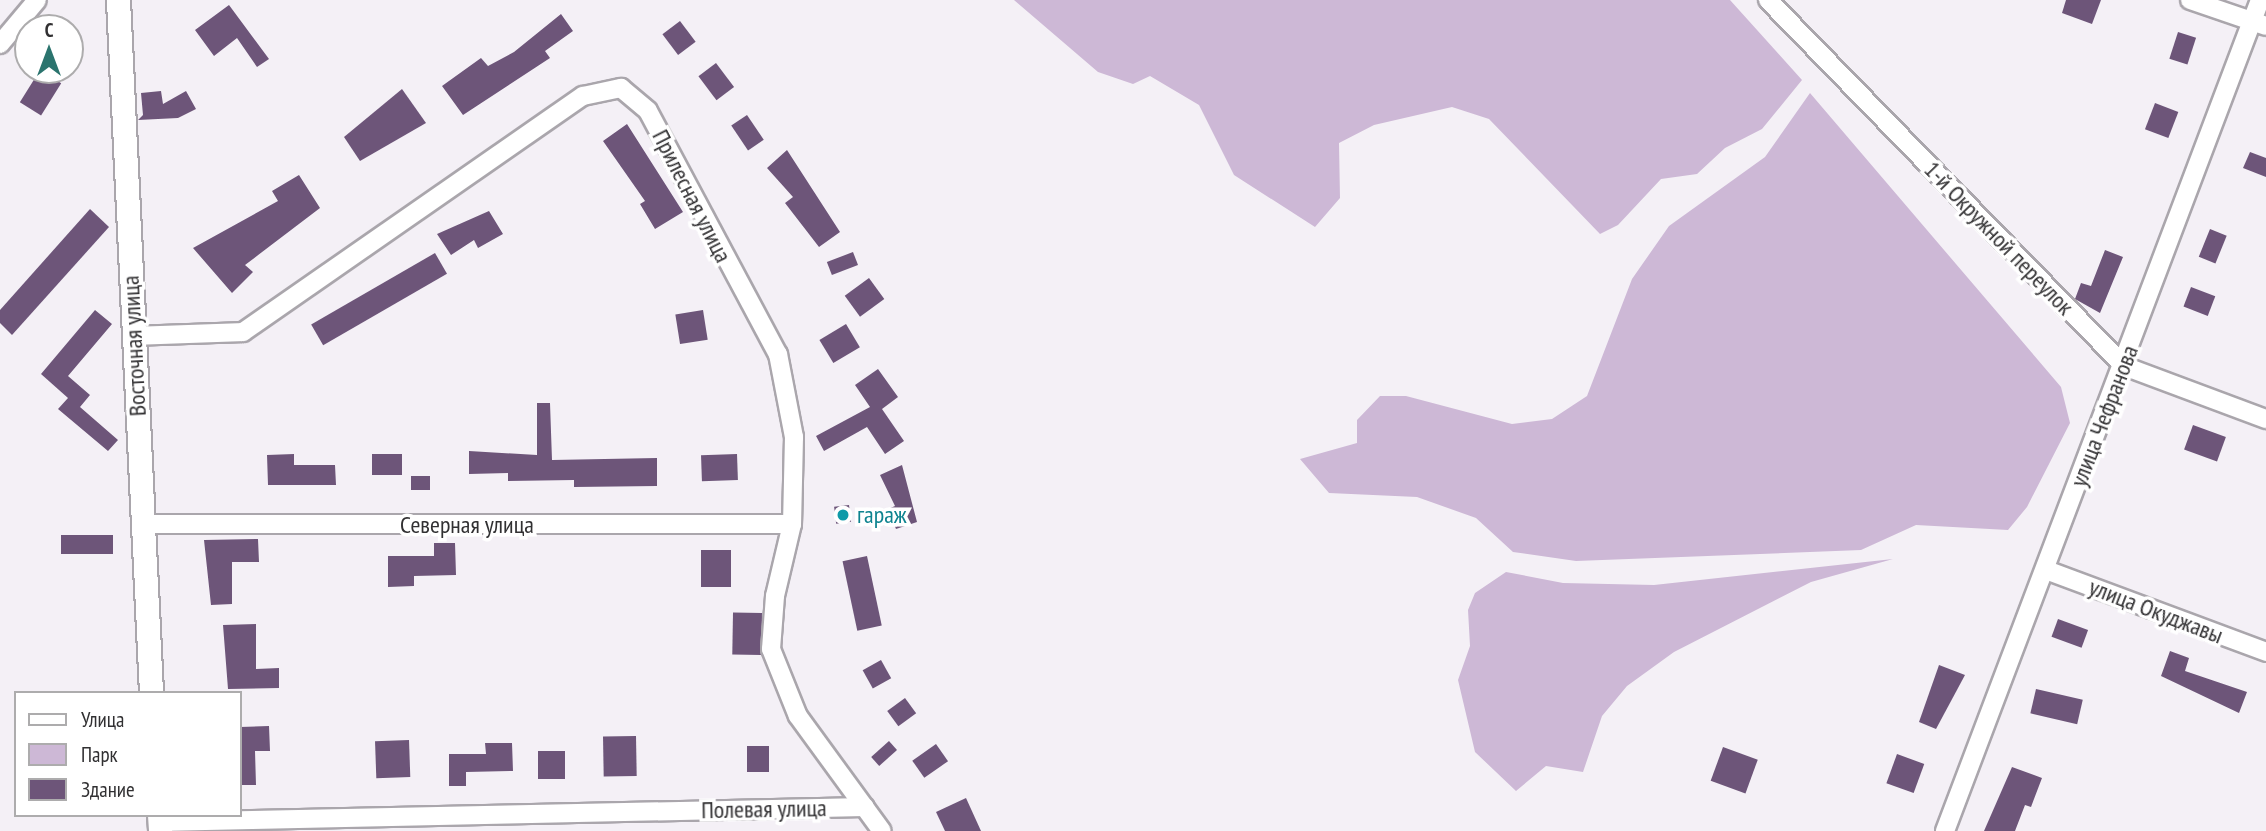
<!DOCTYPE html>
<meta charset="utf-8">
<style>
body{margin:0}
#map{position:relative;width:2266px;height:831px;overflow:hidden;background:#f4f0f6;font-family:"PT Sans Narrow",sans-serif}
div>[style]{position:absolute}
.green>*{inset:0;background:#cdb8d6}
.building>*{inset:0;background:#6d5579;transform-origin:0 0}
.roads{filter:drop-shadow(2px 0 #aaa6ac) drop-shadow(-2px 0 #aaa6ac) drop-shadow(0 2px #aaa6ac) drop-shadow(0 -2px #aaa6ac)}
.minor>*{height:18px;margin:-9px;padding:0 9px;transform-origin:9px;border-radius:9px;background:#fff}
.tertiary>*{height:23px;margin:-11.5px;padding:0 11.5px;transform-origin:11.5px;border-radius:11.5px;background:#fff}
.dots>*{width:19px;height:19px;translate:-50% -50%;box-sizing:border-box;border:4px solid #fff;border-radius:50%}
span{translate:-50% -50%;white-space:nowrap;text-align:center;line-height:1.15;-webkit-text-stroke:7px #fff;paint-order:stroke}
.street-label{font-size:24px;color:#313032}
.culture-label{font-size:24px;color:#0d838f}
.left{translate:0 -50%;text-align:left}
.legend{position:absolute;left:14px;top:691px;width:228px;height:126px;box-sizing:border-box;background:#fff;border:2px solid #adacad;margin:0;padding:9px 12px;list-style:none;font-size:21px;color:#313032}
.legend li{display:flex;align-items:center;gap:14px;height:35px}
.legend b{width:35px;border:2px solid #adacad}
.north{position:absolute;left:14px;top:14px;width:70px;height:70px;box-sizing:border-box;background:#fff;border:2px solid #adacad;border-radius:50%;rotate:0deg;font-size:19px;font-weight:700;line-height:28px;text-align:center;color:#313032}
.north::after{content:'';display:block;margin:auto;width:24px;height:32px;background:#2b746e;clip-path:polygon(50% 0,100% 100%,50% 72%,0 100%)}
</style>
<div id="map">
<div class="green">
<i style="clip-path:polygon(1014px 0,1730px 0,1802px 80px,1762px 129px,1725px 148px,1697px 174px,1661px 179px,1618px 225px,1600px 234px,1489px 119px,1452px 107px,1374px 125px,1339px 143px,1340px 198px,1315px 227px,1234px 175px,1199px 105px,1150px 76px,1133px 84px,1098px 72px)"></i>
<i style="clip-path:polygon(1810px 93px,2061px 387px,2070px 423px,2027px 507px,2008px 530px,1916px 525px,1861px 550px,1576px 561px,1513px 552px,1476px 518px,1417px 497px,1329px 493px,1300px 459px,1357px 443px,1357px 420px,1380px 396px,1406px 396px,1512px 424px,1552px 419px,1587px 396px,1632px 279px,1669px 226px,1765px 157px)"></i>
<i style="clip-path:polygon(1893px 559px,1811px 582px,1674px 652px,1627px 686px,1602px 716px,1583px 772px,1546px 766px,1516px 791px,1475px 752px,1458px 680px,1470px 646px,1468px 610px,1475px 593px,1506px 572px,1563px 583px,1654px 585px)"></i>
</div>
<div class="building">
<i style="clip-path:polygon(2066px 0,2101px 0,2092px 24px,2062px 13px)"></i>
<i style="clip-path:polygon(229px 5px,269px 59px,257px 67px,237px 38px,214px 56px,195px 30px)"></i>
<i style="clip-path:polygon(561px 14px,573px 31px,545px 51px,550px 58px,463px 115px,442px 86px,481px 58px,488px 66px,514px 52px)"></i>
<i style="left:680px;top:21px;width:26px;height:22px;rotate:53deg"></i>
<i style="left:2178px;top:32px;width:19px;height:28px;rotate:18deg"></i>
<i style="left:716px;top:63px;width:30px;height:22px;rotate:53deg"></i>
<i style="left:40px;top:70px;width:25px;height:38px;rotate:32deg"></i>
<i style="clip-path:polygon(402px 89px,426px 123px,360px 161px,344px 137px)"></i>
<i style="clip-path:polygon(161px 91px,163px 104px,186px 91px,196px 109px,178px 118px,138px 120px,143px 115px,141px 93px)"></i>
<i style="left:2155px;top:103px;width:25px;height:28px;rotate:21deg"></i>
<i style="left:747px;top:115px;width:30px;height:19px;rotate:56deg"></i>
<i style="clip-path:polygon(627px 124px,683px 212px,655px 229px,640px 204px,645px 201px,603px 141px)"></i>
<i style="clip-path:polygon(787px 150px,840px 232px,819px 247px,785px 203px,793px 197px,767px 168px)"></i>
<i style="clip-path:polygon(2250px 152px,2266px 158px,2266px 177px,2243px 168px)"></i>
<i style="clip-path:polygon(299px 175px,320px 208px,245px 265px,253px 272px,232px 293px,193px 248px,278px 201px,272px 191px)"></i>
<i style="clip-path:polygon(90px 209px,109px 227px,12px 335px,0 323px,0 310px)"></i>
<i style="clip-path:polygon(489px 211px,503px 234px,478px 248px,474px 240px,451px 255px,437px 234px)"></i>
<i style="left:2210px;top:229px;width:18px;height:30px;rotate:22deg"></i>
<i style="clip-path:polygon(2105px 250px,2123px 257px,2100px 313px,2075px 299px,2081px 283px,2091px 286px)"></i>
<i style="left:853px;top:252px;width:14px;height:28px;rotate:69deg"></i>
<i style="left:435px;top:253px;width:24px;height:143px;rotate:60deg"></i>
<i style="left:869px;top:278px;width:26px;height:30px;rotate:54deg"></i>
<i style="left:2191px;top:287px;width:26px;height:21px;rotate:21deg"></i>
<i style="clip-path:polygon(95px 310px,112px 324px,68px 376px,90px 395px,80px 407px,118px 440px,108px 451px,58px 409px,68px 398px,41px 374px)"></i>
<i style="left:703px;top:310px;width:30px;height:28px;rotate:81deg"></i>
<i style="left:846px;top:324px;width:27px;height:31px;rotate:59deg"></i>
<i style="clip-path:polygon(878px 369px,898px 397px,882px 409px,904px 441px,885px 454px,867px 427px,824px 451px,816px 436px,870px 407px,855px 385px)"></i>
<i style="clip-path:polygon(537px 403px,550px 403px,552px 460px,657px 458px,657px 486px,574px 487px,574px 480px,508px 481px,508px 473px,469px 474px,469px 451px,537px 455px)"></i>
<i style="left:2193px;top:425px;width:35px;height:26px;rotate:20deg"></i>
<i style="clip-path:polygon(294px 454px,294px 465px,335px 465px,336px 485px,268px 485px,267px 455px)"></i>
<i style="left:402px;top:454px;width:21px;height:30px;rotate:90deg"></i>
<i style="left:737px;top:454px;width:26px;height:36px;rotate:88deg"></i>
<i style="clip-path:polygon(902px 465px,917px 522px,896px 529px,888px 509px,895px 506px,880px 475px)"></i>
<i style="left:411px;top:476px;width:19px;height:14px"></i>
<i style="left:849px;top:505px;width:17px;height:15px;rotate:83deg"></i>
<i style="left:113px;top:535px;width:19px;height:52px;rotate:90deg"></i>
<i style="clip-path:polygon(258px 539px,259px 562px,232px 562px,232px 604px,211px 605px,204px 540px)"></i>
<i style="clip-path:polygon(434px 543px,455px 543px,456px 575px,414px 576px,414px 586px,388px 587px,388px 556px,434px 556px)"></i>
<i style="left:701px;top:550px;width:30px;height:37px"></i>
<i style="left:867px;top:556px;width:71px;height:25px;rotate:78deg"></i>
<i style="left:762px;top:613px;width:42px;height:29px;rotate:91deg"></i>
<i style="left:2058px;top:619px;width:32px;height:19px;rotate:20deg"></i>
<i style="clip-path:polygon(256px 624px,256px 669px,279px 668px,279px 688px,228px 689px,223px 625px)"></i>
<i style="clip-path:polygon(2170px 651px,2189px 658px,2185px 671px,2247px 692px,2239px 713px,2161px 676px)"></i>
<i style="left:881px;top:660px;width:21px;height:21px;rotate:61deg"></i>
<i style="clip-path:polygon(1939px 665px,1965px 675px,1936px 729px,1919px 722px)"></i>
<i style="left:2036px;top:689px;width:48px;height:25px;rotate:13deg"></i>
<i style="left:905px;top:698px;width:19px;height:22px;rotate:54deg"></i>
<i style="clip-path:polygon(269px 726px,270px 751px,255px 751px,256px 785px,240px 785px,240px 727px)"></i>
<i style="left:636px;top:736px;width:40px;height:33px;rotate:89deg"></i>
<i style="left:409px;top:740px;width:37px;height:34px;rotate:88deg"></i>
<i style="left:889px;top:741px;width:12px;height:24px;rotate:48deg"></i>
<i style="clip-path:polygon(485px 743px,512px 743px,513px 771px,466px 772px,466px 786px,449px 786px,449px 754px,486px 754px)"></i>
<i style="left:936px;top:744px;width:21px;height:29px;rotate:55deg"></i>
<i style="left:747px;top:746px;width:22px;height:26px"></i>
<i style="left:1723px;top:747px;width:37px;height:36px;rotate:20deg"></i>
<i style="left:538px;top:751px;width:27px;height:28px"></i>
<i style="left:1897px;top:754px;width:29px;height:31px;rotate:20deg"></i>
<i style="clip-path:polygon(2012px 767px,2042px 778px,2031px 807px,2025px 805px,2015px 831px,1984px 831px)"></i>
<i style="clip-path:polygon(966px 798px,981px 831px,945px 831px,936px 812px)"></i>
</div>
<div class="roads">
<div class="minor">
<i style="left:1768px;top:0;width:511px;rotate:45.79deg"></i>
<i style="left:2124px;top:366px;width:152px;rotate:20.5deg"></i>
<i style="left:2190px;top:0;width:80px;rotate:18.9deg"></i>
<i style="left:0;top:44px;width:57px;rotate:-49.9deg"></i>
<i style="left:134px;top:336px;width:109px;rotate:-2.1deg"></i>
<i style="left:243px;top:332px;width:414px;rotate:-34.8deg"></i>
<i style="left:583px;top:96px;width:39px;rotate:-12deg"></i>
<i style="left:621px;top:88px;width:35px;rotate:40deg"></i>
<i style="left:648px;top:111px;width:276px;rotate:61.9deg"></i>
<i style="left:778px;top:354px;width:85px;rotate:79.1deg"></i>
<i style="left:794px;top:437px;width:87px;rotate:91.3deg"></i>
<i style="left:792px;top:524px;width:74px;rotate:103.3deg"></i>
<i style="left:775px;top:596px;width:53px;rotate:94.3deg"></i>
<i style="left:771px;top:649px;width:72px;rotate:68.1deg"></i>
<i style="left:798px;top:716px;width:142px;rotate:53.9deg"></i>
<i style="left:143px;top:524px;width:649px"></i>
<i style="left:2046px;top:570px;width:235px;rotate:20.4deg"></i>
<i style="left:159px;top:822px;width:706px;rotate:-1.22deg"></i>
<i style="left:1945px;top:831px;width:889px;rotate:-69.24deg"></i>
</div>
<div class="tertiary">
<i style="left:118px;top:0;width:694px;rotate:87.27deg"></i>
<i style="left:159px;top:815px;width:16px;rotate:86deg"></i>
</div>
</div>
<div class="dots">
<i style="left:843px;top:515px;background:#0f9aa8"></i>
</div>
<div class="street-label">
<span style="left:692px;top:196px;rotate:63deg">Прилесная улица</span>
<span style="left:1999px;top:238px;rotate:46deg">1-й Окружной переулок</span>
<span style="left:134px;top:346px;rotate:-93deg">Восточная улица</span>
<span style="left:2104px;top:416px;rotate:-69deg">улица Чефранова</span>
<span style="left:467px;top:525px">Северная улица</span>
<span style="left:2156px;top:611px;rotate:21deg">улица Окуджавы</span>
<span style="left:764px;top:809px;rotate:-1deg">Полевая улица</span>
</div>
<div class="culture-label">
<span class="left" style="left:857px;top:515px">гараж</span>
</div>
<ul class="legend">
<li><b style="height:9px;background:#fff"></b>Улица</li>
<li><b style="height:19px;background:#cdb8d6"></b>Парк</li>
<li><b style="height:19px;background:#6d5579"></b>Здание</li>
</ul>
<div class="north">С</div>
</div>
